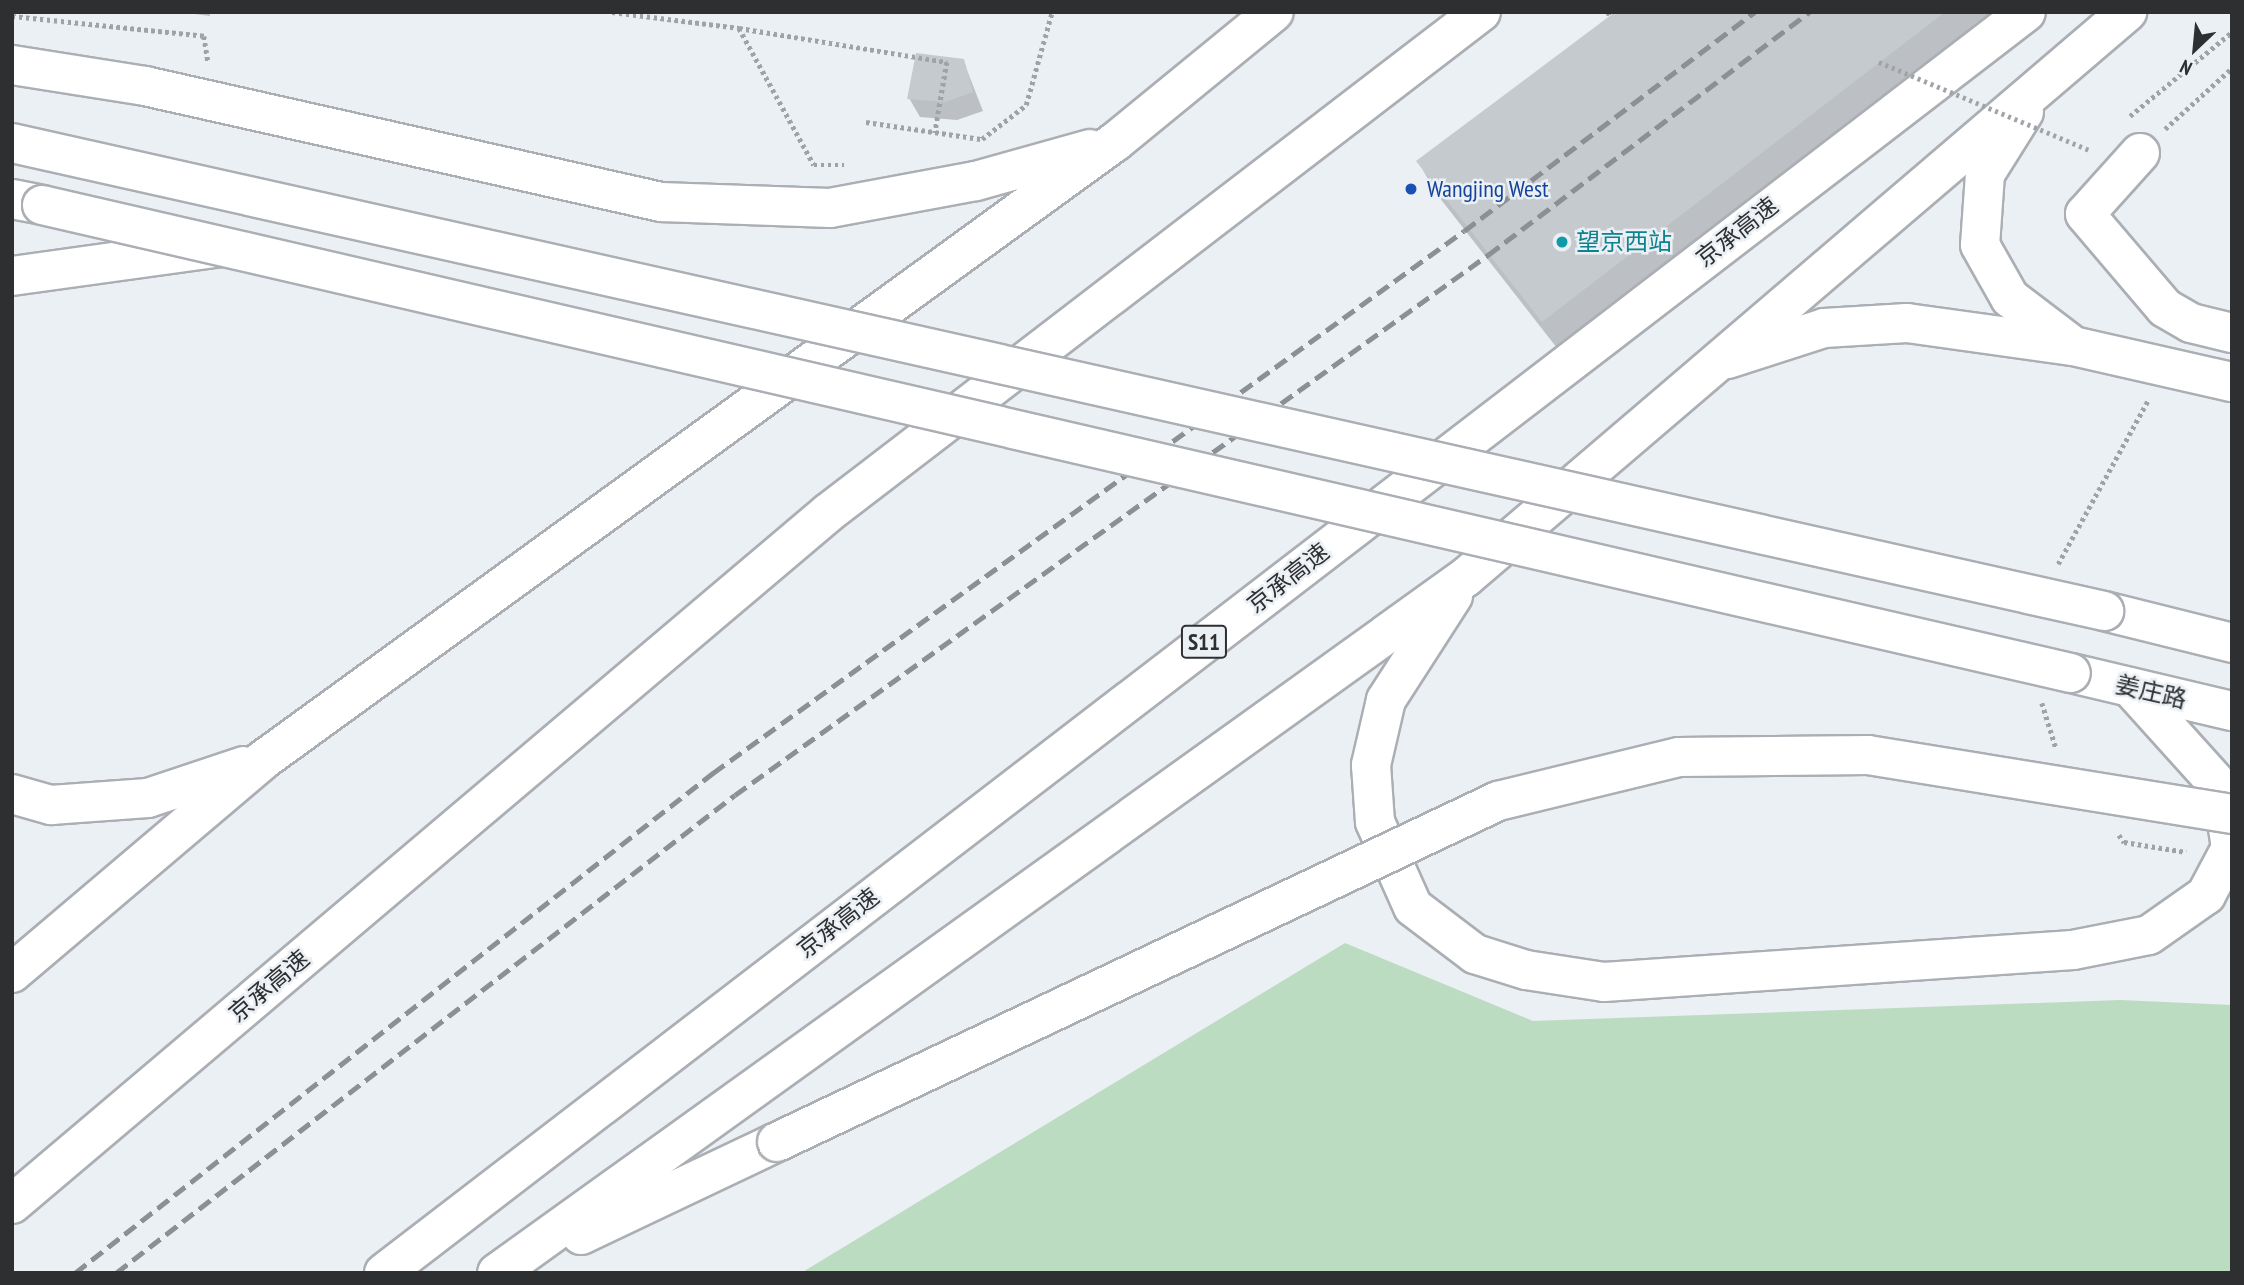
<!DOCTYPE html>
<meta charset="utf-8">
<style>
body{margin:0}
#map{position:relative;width:2244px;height:1285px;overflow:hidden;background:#ebf0f5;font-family:"PT Sans Narrow","Noto Sans SC",sans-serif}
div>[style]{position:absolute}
.green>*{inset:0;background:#bcdcc1}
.shadow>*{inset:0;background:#0003}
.building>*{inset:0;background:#c5cacf}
.path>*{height:4.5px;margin-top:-2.25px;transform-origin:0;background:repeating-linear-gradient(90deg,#9fa3a7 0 3.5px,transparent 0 7px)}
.roads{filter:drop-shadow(2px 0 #abafb4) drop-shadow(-2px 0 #abafb4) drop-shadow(0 2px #abafb4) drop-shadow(0 -2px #abafb4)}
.minor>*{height:38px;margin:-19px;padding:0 19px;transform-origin:19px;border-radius:19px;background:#fff}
.major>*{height:38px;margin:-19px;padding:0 19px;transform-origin:19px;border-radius:19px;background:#fff}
.highway>*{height:38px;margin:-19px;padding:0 19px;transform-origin:19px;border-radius:19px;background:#fff}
.rail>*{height:5px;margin-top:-2.5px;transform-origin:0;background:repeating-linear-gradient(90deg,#8c8f93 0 14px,transparent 0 21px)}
.path-bridge>*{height:4.5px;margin-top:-2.25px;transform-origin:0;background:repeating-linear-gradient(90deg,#9fa3a7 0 3.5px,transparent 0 7px)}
.bridges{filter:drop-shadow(2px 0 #abafb4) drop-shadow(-2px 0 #abafb4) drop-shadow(0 2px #abafb4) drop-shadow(0 -2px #abafb4)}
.major-bridge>*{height:38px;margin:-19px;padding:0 19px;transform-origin:19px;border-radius:19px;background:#fff}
.highway-bridge>*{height:38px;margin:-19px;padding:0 19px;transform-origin:19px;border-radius:19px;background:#fff}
.dots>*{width:19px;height:19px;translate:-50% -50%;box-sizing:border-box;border:4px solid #ebf0f5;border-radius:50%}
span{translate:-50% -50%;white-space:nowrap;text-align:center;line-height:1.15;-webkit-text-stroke:5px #ebf0f5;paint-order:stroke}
.shield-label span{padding:2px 5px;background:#ebf0f5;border:2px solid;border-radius:5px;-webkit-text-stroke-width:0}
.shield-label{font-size:23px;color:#2e2f31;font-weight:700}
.transit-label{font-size:24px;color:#164399}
.left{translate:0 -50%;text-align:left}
.street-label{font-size:24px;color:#2e2f31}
.culture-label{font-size:24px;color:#0d838f}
.frame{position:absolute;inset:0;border:14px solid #2e2f31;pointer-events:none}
.north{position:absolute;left:2160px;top:14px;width:70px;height:70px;-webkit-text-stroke:5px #ebf0f5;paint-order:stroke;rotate:206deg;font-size:19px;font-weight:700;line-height:28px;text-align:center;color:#2e2f31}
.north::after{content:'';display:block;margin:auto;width:24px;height:32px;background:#2e2f31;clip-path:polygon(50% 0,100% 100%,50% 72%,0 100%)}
</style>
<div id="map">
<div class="green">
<i style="clip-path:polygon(1345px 943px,1533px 1021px,2120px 1000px,2232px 1005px,2232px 1273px,801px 1273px)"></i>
</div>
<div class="shadow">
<i style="clip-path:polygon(179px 12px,210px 12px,210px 16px)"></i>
<i style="clip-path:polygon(1618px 12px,2014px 12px,1564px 357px,1439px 197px,1418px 162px)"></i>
<i style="clip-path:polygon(963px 60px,983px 111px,957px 120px,920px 117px,909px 98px)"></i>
</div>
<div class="building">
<i style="clip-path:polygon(1615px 12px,1945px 12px,1542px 322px,1416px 161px)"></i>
<i style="clip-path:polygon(916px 53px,964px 59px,973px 92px,945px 102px,907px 99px)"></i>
</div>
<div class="path">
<i style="left:612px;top:12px;width:128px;rotate:7.2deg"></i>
<i style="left:739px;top:28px;width:156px;rotate:61.3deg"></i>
<i style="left:814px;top:165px;width:30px"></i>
<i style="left:1608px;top:12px;width:4px;rotate:63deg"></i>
<i style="left:12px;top:16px;width:193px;rotate:5.9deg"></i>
<i style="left:204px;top:36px;width:26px;rotate:81deg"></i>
<i style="left:739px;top:28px;width:211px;rotate:9.3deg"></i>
<i style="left:947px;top:62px;width:72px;rotate:99.6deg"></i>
<i style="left:2130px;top:116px;width:132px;rotate:-39.5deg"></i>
<i style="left:866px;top:122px;width:116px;rotate:8.4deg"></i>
<i style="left:2165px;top:129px;width:91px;rotate:-42.3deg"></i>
<i style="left:2058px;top:564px;width:187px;rotate:-61.2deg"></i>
<i style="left:2042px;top:703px;width:47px;rotate:72.7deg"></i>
<i style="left:2119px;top:835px;width:9px;rotate:54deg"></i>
<i style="left:2124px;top:842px;width:63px;rotate:9.2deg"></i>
</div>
<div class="roads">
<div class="minor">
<i style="left:2140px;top:153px;width:82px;rotate:132deg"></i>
<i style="left:2085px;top:214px;width:123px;rotate:49.6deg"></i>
<i style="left:2165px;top:308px;width:30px;rotate:30deg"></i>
<i style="left:2191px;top:323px;width:42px;rotate:13.7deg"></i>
</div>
<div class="major">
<i style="left:12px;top:199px;width:31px;rotate:11deg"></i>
<i style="left:2104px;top:611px;width:132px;rotate:14deg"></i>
<i style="left:2071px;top:673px;width:165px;rotate:13.3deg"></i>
</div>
<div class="highway">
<i style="left:12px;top:65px;width:135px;rotate:9deg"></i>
<i style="left:145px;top:86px;width:529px;rotate:12.67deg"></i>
<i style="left:661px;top:202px;width:169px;rotate:2deg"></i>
<i style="left:830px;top:208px;width:148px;rotate:-10.5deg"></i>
<i style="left:976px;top:181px;width:118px;rotate:-15.7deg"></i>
<i style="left:2024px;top:112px;width:73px;rotate:122.2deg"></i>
<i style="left:1985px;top:174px;width:71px;rotate:94deg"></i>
<i style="left:1980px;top:245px;width:61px;rotate:60.5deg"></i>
<i style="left:2010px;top:298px;width:78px;rotate:37.2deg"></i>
<i style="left:12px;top:276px;width:212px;rotate:-7.9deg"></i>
<i style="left:1728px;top:359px;width:101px;rotate:-17.9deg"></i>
<i style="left:1824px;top:328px;width:83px;rotate:-3.4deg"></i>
<i style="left:1907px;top:323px;width:168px;rotate:7.9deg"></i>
<i style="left:2073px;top:346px;width:163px;rotate:12.8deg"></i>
<i style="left:1453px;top:596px;width:124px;rotate:122.8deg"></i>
<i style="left:1386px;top:700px;width:67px;rotate:103deg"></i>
<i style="left:1371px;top:765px;width:57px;rotate:86deg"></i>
<i style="left:1375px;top:822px;width:93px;rotate:65.9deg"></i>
<i style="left:1413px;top:907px;width:78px;rotate:37.2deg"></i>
<i style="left:1475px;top:954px;width:53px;rotate:17.4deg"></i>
<i style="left:1526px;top:970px;width:79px;rotate:8.7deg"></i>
<i style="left:1604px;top:982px;width:470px;rotate:-3.9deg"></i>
<i style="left:2073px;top:950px;width:77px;rotate:-11.2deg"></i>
<i style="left:2149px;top:935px;width:70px;rotate:-35.1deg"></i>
<i style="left:2206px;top:895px;width:53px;rotate:-62deg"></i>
<i style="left:2231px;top:848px;width:60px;rotate:-98.7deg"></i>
<i style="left:2222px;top:789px;width:137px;rotate:-132deg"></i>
<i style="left:12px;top:794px;width:41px;rotate:15.8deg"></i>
<i style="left:51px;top:805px;width:97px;rotate:-4.1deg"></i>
<i style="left:148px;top:798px;width:101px;rotate:-18.4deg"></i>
<i style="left:12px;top:973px;width:329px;rotate:-40.3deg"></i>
<i style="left:263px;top:760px;width:1053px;rotate:-35.96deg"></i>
<i style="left:1115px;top:142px;width:205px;rotate:-39.3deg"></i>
<i style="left:12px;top:1204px;width:1069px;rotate:-40.26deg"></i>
<i style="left:828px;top:513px;width:823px;rotate:-37.5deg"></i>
<i style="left:581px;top:1235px;width:217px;rotate:-25.4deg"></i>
<i style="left:384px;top:1273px;width:2070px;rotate:-37.52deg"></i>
<i style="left:497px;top:1273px;width:1193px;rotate:-35.69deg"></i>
<i style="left:1466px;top:577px;width:870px;rotate:-40.52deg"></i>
</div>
</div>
<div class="rail">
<i style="left:75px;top:1273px;width:811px;rotate:-38.09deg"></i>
<i style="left:713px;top:773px;width:926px;rotate:-35.82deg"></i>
<i style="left:1464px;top:231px;width:364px;rotate:-37deg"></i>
<i style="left:116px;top:1273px;width:782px;rotate:-37.68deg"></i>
<i style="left:735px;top:795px;width:927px;rotate:-35.65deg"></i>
<i style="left:1488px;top:255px;width:403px;rotate:-37.1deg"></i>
</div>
<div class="path-bridge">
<i style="left:1879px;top:62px;width:228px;rotate:22.7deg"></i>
<i style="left:982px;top:139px;width:56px;rotate:-37.7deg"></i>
<i style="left:1026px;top:105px;width:97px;rotate:-74.4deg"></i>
</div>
<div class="bridges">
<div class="major-bridge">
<i style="left:12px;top:143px;width:2144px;rotate:12.61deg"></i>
<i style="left:42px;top:205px;width:2082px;rotate:12.99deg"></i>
</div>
<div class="highway-bridge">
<i style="left:777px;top:1142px;width:798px;rotate:-25.31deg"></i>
<i style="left:1498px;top:801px;width:186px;rotate:-13.7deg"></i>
<i style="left:1679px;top:757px;width:189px;rotate:-0.6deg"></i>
<i style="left:1868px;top:755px;width:369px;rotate:9.2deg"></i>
</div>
</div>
<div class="dots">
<i style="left:1411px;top:189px;background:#1a4fb4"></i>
<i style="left:1562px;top:242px;background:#0f9aa8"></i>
</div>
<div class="shield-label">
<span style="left:1204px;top:642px">S11</span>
</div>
<div class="transit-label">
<span class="left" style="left:1427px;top:189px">Wangjing West</span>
</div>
<div class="street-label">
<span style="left:1737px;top:232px;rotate:-38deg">京承高速</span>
<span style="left:1288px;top:578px;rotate:-38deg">京承高速</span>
<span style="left:2151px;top:692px;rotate:13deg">姜庄路</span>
<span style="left:838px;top:923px;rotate:-38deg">京承高速</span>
<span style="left:269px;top:986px;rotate:-40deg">京承高速</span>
</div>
<div class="culture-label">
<span class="left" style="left:1576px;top:242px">望京西站</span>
</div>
<div class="frame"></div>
<div class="north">N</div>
</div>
